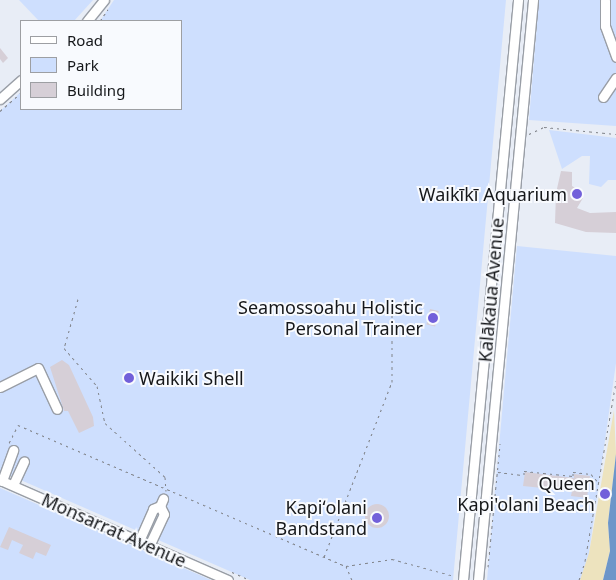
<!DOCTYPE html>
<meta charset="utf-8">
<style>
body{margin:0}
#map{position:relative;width:616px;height:580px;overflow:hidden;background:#e8edf6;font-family:"Noto Sans",sans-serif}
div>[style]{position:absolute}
.green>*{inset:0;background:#cedffe}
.sand>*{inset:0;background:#ede3be}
.water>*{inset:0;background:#6d96c9}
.building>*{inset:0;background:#d6cfd7;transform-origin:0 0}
.round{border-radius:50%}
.path>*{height:1px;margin-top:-0.5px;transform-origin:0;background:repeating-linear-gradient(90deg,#808389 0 2.5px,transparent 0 6.5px)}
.roads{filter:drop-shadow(1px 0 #999ea6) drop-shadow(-1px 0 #999ea6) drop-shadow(0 1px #999ea6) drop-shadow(0 -1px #999ea6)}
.minor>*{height:9px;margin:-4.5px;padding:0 4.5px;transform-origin:4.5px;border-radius:4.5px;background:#fff}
.dots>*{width:14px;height:14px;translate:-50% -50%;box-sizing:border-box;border:2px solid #f8fafe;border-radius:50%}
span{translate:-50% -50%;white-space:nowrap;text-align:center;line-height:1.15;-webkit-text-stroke:4px #f8fafe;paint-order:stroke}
.poi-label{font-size:18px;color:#15171a}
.right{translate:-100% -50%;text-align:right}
.left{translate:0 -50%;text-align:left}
.street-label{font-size:18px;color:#15171a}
.legend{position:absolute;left:20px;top:20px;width:162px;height:90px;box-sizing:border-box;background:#f8fafe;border:1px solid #9d9fa3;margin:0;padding:6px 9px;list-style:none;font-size:15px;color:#15171a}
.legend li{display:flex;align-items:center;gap:10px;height:25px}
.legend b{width:25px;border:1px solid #9d9fa3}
</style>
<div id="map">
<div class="green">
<i style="clip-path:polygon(19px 0,93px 0,74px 21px,39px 21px)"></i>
<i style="clip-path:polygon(114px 0,506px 0,453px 580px,250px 580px,0 471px,0 111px,21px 92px,21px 109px,181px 109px,181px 21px,100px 21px)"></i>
<i style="clip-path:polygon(539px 0,616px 0,616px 126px,529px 120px)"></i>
<i style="clip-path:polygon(549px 130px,616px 138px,616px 180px,608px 180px,601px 187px,589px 184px,590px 156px,582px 156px,562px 169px)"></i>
<i style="clip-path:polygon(517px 246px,616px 256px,616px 363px,589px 553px,582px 580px,487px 580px)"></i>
<i style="clip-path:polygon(0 488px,211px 580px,0 580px)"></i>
</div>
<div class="sand">
<i style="clip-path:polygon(614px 410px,616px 454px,608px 523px,610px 551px,603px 580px,580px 580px,589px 553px)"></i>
</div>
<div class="water">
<i style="clip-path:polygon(616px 454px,616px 580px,603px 580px,610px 551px,608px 523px)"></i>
</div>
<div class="building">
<i style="clip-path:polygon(0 48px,8px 58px,3px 63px,0 59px)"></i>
<i style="clip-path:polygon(561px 171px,572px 172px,572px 186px,582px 192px,583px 198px,577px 208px,590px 213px,616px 212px,616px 233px,586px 232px,555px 223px,556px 193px)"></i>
<i style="left:430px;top:309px;width:9px;height:16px;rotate:13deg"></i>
<i style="clip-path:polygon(62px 360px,69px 365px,93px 417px,94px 426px,79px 433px,68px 411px,64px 411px,50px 367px)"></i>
<i style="clip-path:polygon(525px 472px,574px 478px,574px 474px,590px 476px,587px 498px,571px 496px,572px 491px,523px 486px)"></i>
<i class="round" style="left:365px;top:504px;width:24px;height:24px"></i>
<i style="clip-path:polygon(9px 527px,51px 545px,46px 556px,36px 552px,33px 559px,19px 553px,23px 545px,12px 540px,8px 550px,0 547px)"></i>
</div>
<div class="path">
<i style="left:100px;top:21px;width:14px;rotate:-56deg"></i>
<i style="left:0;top:111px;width:28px;rotate:-41deg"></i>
<i style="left:529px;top:134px;width:17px;rotate:-25deg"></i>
<i style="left:544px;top:127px;width:72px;rotate:5.6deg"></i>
<i style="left:78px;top:299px;width:51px;rotate:105.9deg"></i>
<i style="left:64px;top:348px;width:50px;rotate:49deg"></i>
<i style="left:97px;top:386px;width:38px;rotate:78deg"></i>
<i style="left:105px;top:423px;width:81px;rotate:42deg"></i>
<i style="left:165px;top:477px;width:14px;rotate:86deg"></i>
<i style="left:9px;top:443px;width:20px;rotate:-63deg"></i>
<i style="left:18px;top:425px;width:357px;rotate:23.3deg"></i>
<i style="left:498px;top:472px;width:26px;rotate:7deg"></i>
<i style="left:524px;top:475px;width:4px;rotate:-90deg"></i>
<i style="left:524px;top:471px;width:49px;rotate:5.8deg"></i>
<i style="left:573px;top:476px;width:4px;rotate:-90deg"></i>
<i style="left:573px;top:472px;width:18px;rotate:6deg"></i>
<i style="left:591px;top:474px;width:9px;rotate:49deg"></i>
<i style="left:324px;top:557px;width:188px;rotate:-68.8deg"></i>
<i style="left:392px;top:382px;width:79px;rotate:-90deg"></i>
<i style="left:488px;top:567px;width:124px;rotate:-84.4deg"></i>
<i style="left:232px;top:572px;width:20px;rotate:24deg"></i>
<i style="left:352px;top:580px;width:15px;rotate:-113deg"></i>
<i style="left:346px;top:566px;width:47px;rotate:-8.7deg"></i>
<i style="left:392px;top:559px;width:64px;rotate:15.3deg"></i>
<i style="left:579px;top:580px;width:20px;rotate:-72deg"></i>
<i style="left:585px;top:561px;width:183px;rotate:-80.2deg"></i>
</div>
<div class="roads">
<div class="minor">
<i style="left:605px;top:0;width:26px;rotate:90deg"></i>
<i style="left:605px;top:26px;width:33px;rotate:70deg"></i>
<i style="left:87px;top:21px;width:27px;rotate:-51deg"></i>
<i style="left:603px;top:97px;width:23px;rotate:-56deg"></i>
<i style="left:0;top:99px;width:28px;rotate:-42deg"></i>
<i style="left:0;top:387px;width:42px;rotate:-26.6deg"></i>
<i style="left:38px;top:368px;width:45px;rotate:65.1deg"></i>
<i style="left:0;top:480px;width:249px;rotate:23.7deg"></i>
<i style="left:2px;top:481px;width:33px;rotate:-70deg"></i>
<i style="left:13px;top:485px;width:26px;rotate:-65deg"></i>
<i style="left:139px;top:541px;width:35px;rotate:-66deg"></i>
<i style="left:153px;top:509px;width:8px;rotate:-23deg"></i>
<i style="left:160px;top:506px;width:8px;rotate:-67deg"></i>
<i style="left:149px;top:546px;width:35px;rotate:-65deg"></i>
<i style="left:164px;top:514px;width:9px;rotate:-117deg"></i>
<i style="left:463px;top:580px;width:583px;rotate:-84.58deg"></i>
<i style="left:478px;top:580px;width:583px;rotate:-84.58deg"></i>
</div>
</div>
<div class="dots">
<i style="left:577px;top:194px;background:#7260da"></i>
<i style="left:433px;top:318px;background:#7260da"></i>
<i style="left:129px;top:378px;background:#7260da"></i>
<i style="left:605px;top:494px;background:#7260da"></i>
<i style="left:377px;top:518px;background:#7260da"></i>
</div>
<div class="poi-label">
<span class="right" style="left:567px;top:194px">Waikīkī Aquarium</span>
<span class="right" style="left:423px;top:318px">Seamossoahu Holistic<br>Personal Trainer</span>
<span class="left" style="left:139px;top:378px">Waikiki Shell</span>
<span class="right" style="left:595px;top:494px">Queen<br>Kapi'olani Beach</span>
<span class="right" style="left:367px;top:518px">Kapiʻolani<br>Bandstand</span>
</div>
<div class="street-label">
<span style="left:491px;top:290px;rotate:-85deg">Kalākaua Avenue</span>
<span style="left:114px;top:530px;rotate:24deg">Monsarrat Avenue</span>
</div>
<ul class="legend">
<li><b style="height:6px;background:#fff"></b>Road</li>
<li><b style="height:14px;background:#cedffe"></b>Park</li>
<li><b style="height:14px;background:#d6cfd7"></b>Building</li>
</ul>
</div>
